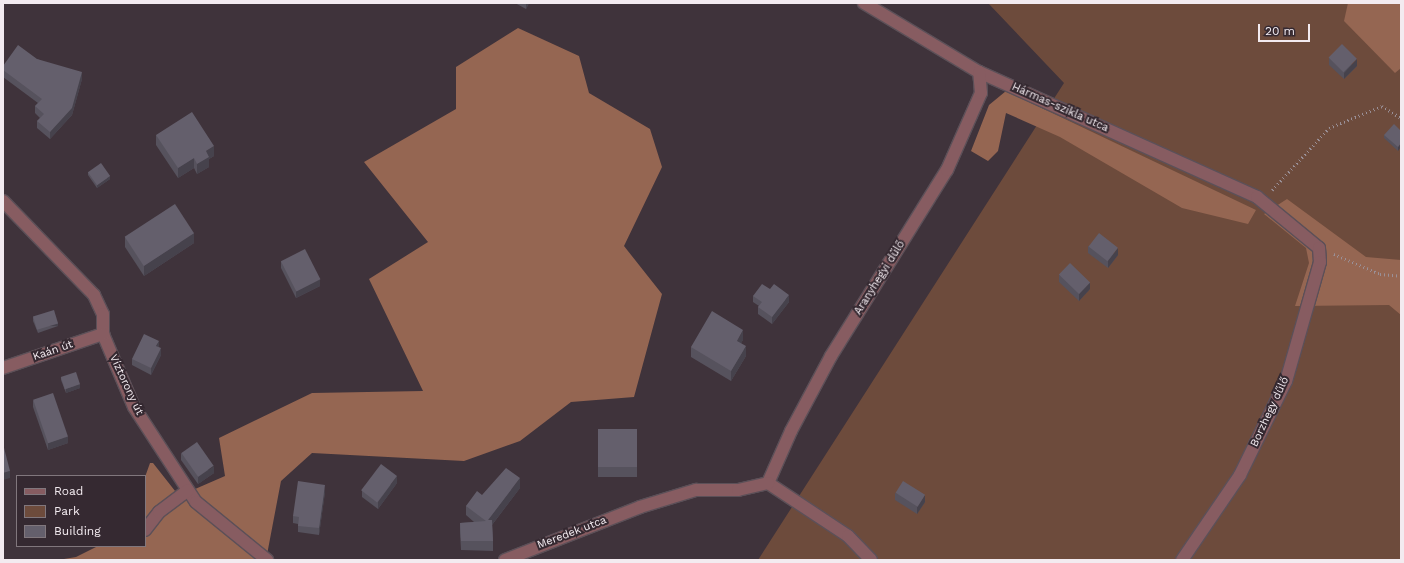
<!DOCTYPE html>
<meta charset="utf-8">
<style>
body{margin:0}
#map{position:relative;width:1404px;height:563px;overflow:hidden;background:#3f333b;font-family:"Work Sans",sans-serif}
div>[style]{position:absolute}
.green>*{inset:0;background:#6d4b3c}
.forest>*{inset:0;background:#956652}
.path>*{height:2.5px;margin-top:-1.25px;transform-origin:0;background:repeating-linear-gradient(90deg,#9a9097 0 1px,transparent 0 4px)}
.roads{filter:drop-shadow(1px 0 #5c5058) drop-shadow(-1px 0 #5c5058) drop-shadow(0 1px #5c5058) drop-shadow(0 -1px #5c5058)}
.minor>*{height:12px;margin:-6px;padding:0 6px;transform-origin:6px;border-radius:6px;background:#875c61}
.wall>*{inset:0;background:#56525d;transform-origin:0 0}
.shaded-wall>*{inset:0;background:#46424c;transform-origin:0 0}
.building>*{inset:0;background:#645f6c;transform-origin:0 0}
span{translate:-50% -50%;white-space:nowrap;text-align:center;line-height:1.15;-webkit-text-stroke:4px #352931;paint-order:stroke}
.street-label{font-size:11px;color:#f3ebf0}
.frame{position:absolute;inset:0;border:4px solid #f3ebf0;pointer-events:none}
.legend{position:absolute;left:16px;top:475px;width:130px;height:72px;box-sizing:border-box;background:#352931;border:1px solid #81777d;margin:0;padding:5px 7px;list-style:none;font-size:12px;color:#f3ebf0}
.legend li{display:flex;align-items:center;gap:8px;height:20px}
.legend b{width:20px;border:1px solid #81777d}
.scale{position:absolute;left:1258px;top:24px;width:52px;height:18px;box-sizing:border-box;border:2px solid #f3ebf0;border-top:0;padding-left:5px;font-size:12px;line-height:14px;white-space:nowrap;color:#f3ebf0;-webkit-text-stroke:3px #352931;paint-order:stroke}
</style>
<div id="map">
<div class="green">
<i style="clip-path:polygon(988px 3px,1401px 3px,1401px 560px,758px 560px,1064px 83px)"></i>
</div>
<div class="forest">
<i style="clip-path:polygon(1348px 3px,1401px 3px,1401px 68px,1395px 73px,1344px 21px)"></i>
<i style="clip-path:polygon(518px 28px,579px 56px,589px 93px,650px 129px,662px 167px,624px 246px,662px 294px,634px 397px,571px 402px,520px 441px,464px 461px,312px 453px,281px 481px,266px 560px,58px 560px,76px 557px,98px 546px,145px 546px,145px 477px,150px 463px,153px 463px,179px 496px,225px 476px,219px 438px,312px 393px,423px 391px,369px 279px,428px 242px,364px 162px,456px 109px,456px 67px)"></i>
<i style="clip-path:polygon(1006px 91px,1256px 210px,1248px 224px,1182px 208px,1060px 137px,1006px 113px,998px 151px,988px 161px,971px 151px,989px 105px)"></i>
<i style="clip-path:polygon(1287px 199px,1366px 257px,1401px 260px,1401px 315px,1389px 305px,1295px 306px,1309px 263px,1306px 248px,1264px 214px)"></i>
</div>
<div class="path">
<i style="left:1272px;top:190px;width:84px;rotate:-47.4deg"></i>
<i style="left:1329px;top:128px;width:57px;rotate:-22.5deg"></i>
<i style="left:1382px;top:106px;width:22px;rotate:32deg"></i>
<i style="left:1334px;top:254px;width:50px;rotate:23.5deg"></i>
<i style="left:1380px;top:274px;width:21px;rotate:5deg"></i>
</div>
<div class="roads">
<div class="minor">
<i style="left:864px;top:3px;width:134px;rotate:31deg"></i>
<i style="left:979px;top:72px;width:305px;rotate:24.2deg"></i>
<i style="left:1257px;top:197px;width:80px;rotate:39.4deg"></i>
<i style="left:1319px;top:248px;width:14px;rotate:86deg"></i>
<i style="left:1320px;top:262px;width:124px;rotate:105.9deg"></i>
<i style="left:1286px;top:381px;width:105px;rotate:116.1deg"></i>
<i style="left:1240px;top:475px;width:103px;rotate:124.3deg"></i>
<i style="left:3px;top:201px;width:131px;rotate:45.9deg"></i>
<i style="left:94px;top:295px;width:21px;rotate:65deg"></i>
<i style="left:103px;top:314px;width:20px;rotate:90deg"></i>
<i style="left:103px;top:334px;width:79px;rotate:67deg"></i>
<i style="left:134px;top:407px;width:113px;rotate:56.9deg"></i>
<i style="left:196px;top:502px;width:92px;rotate:39.2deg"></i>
<i style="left:3px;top:368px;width:106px;rotate:-18.8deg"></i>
<i style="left:768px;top:483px;width:57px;rotate:-66.1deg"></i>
<i style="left:791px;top:431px;width:85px;rotate:-61.9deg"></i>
<i style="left:831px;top:356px;width:219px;rotate:-58.1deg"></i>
<i style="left:947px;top:170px;width:84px;rotate:-66.2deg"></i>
<i style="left:981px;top:93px;width:21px;rotate:-95deg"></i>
<i style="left:768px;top:483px;width:96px;rotate:33.5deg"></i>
<i style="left:848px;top:536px;width:33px;rotate:46deg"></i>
<i style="left:145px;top:530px;width:23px;rotate:-52deg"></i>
<i style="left:159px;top:512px;width:36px;rotate:-37deg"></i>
<i style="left:505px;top:560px;width:145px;rotate:-21.4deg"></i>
<i style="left:640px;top:507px;width:59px;rotate:-16.9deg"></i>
<i style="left:696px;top:490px;width:42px"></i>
<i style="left:738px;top:490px;width:31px;rotate:-13deg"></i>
</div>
</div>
<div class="wall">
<i style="clip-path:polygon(515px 3px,529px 3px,526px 9px)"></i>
<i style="clip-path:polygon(1329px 58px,1357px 66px,1344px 79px,1329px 65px)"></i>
<i style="clip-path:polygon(37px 59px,82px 79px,72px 115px,50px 139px,37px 128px,37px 121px,40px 118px,35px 113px,35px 106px,38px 103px,3px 77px,3px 66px)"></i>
<i style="clip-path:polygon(1401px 131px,1398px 151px,1384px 138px,1384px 135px)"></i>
<i style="clip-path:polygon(156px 135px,214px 156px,209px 159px,209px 167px,197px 174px,194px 168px,178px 178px,156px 145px)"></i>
<i style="clip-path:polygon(88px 172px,110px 179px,97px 188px,88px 175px)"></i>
<i style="clip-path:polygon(125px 237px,194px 243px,144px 276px,125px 247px)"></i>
<i style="clip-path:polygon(1088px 246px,1118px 255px,1108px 268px,1088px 253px)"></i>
<i style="clip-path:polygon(281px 261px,320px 286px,296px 298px,281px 268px)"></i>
<i style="clip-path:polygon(1059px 275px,1090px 289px,1079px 301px,1059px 282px)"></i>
<i style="clip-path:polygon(770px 289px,789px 302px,772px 324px,758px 314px,758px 307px,759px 306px,753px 302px,753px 296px)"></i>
<i style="clip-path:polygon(33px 317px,58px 326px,38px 333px,33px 321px)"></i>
<i style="clip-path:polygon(743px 340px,741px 343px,746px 356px,731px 381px,691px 357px,691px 347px)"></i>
<i style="clip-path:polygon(159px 347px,161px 355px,151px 375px,132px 365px,132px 359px)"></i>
<i style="clip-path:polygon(61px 377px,80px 388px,66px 393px,61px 380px)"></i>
<i style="clip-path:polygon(33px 400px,68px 443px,48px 450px,33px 407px)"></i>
<i style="left:598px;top:429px;width:39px;height:48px"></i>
<i style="clip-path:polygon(181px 453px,214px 473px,198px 484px,181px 460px)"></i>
<i style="clip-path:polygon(397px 483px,378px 509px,362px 497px,362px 491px)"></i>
<i style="clip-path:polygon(520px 488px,492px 525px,493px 541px,493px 551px,461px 550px,460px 533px,460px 523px,474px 522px,466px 515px,466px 506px,482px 495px)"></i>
<i style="clip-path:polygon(325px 492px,319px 535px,298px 532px,298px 524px,293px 523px,293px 516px)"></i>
<i style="clip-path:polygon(895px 493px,925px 502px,917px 514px,895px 500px)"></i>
</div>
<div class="shaded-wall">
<i style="clip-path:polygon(526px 3px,529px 3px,526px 9px)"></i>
<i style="clip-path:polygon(1357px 59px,1357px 66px,1344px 79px,1344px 73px)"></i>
<i style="clip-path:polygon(82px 72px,82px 79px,72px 115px,50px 139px,50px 132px)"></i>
<i style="clip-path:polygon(1401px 143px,1401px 147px,1398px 151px,1398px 147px)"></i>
<i style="clip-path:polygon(214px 146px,214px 156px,209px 159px,209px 167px,197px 174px,197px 164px,206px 151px)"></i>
<i style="clip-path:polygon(194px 158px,194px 168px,178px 178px,178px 168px)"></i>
<i style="clip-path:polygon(110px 176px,110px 179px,97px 188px,97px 185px)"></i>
<i style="clip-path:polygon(194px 233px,194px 243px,144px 276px,144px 266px)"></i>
<i style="clip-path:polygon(1118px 248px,1118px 255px,1108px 268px,1108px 261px)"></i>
<i style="clip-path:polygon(320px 279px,320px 286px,296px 298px,296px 291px)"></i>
<i style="clip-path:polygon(1090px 282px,1090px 289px,1079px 301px,1079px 294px)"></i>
<i style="clip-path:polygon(789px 295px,789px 302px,772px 324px,772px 317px)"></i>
<i style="left:58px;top:323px;width:3px;height:21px;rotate:90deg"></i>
<i style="clip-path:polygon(743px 330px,743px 340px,737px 350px,737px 341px)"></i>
<i style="clip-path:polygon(159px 341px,159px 348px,156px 346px)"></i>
<i style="clip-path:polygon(746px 346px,746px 356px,731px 381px,731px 371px)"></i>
<i style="clip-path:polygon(161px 348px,161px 355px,151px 375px,151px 368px)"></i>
<i style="clip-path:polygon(80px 384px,80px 388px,66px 393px,66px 389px)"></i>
<i style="clip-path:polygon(68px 436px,68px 443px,48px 450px,48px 443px)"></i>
<i style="clip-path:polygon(214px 466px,214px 473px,198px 484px,198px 477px)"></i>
<i style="clip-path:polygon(10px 471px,10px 478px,3px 480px,3px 473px)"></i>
<i style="clip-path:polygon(397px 476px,397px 483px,378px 509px,378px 502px)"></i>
<i style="clip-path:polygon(520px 478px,520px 488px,488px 530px,488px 520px)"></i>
<i style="clip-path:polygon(325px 485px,325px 492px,319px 535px,319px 528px)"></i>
<i style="clip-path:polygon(925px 495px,925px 502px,917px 514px,917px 507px)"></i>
</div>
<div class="building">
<i style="left:1342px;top:44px;width:21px;height:19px;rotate:45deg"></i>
<i style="clip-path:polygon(18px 45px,37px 59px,82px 72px,72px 108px,50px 132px,37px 121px,44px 114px,35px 106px,42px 99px,3px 70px,3px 66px)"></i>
<i style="clip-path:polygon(192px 112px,214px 146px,206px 151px,209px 157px,197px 164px,194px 158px,178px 168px,156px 135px)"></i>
<i style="clip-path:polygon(1394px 124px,1401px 131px,1401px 143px,1398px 147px,1384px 135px)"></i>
<i style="left:101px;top:163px;width:16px;height:16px;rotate:55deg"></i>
<i style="left:175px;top:204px;width:35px;height:60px;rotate:57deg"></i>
<i style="left:1099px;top:233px;width:24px;height:17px;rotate:38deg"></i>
<i style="left:305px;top:249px;width:34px;height:27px;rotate:63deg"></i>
<i style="left:1070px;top:263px;width:28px;height:16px;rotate:44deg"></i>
<i style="clip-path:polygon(762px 284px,770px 289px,774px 284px,789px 295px,772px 317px,758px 307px,762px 302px,753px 296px)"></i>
<i style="left:54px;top:310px;width:14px;height:22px;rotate:73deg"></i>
<i style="clip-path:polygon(712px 311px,743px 330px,737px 341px,746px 346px,731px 371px,691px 347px)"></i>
<i style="clip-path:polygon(144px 334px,159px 341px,156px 346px,161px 348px,151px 368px,132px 359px)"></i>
<i style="left:76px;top:372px;width:13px;height:16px;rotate:72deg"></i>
<i style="left:53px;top:393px;width:46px;height:21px;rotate:71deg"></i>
<i style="left:598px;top:429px;width:39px;height:38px"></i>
<i style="left:197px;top:442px;width:29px;height:19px;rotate:55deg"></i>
<i style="clip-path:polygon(3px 444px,10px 471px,3px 473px)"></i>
<i style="left:381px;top:464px;width:20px;height:33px;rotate:37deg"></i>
<i style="clip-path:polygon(506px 468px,520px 478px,488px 520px,492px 520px,493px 541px,461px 541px,460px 523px,486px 521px,466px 506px,477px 491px,482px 495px)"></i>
<i style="clip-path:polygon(298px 481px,325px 485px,319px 528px,298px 526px,299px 517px,293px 516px)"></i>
<i style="left:903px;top:481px;width:26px;height:14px;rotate:32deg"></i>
</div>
<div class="street-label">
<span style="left:1060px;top:108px;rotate:24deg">Hármas-szikla utca</span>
<span style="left:880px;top:278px;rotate:-58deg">Aranyhegyi dűlő</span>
<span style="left:53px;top:351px;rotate:-19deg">Kaán út</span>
<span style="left:126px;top:385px;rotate:65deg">Víztorony út</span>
<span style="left:1270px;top:412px;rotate:-65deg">Borzhegy dűlő</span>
<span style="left:572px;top:533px;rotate:-21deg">Meredek utca</span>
</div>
<div class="frame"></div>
<ul class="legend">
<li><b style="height:5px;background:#875c61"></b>Road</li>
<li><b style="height:11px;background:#6d4b3c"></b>Park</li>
<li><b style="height:11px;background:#645f6c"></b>Building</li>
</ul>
<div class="scale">20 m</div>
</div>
